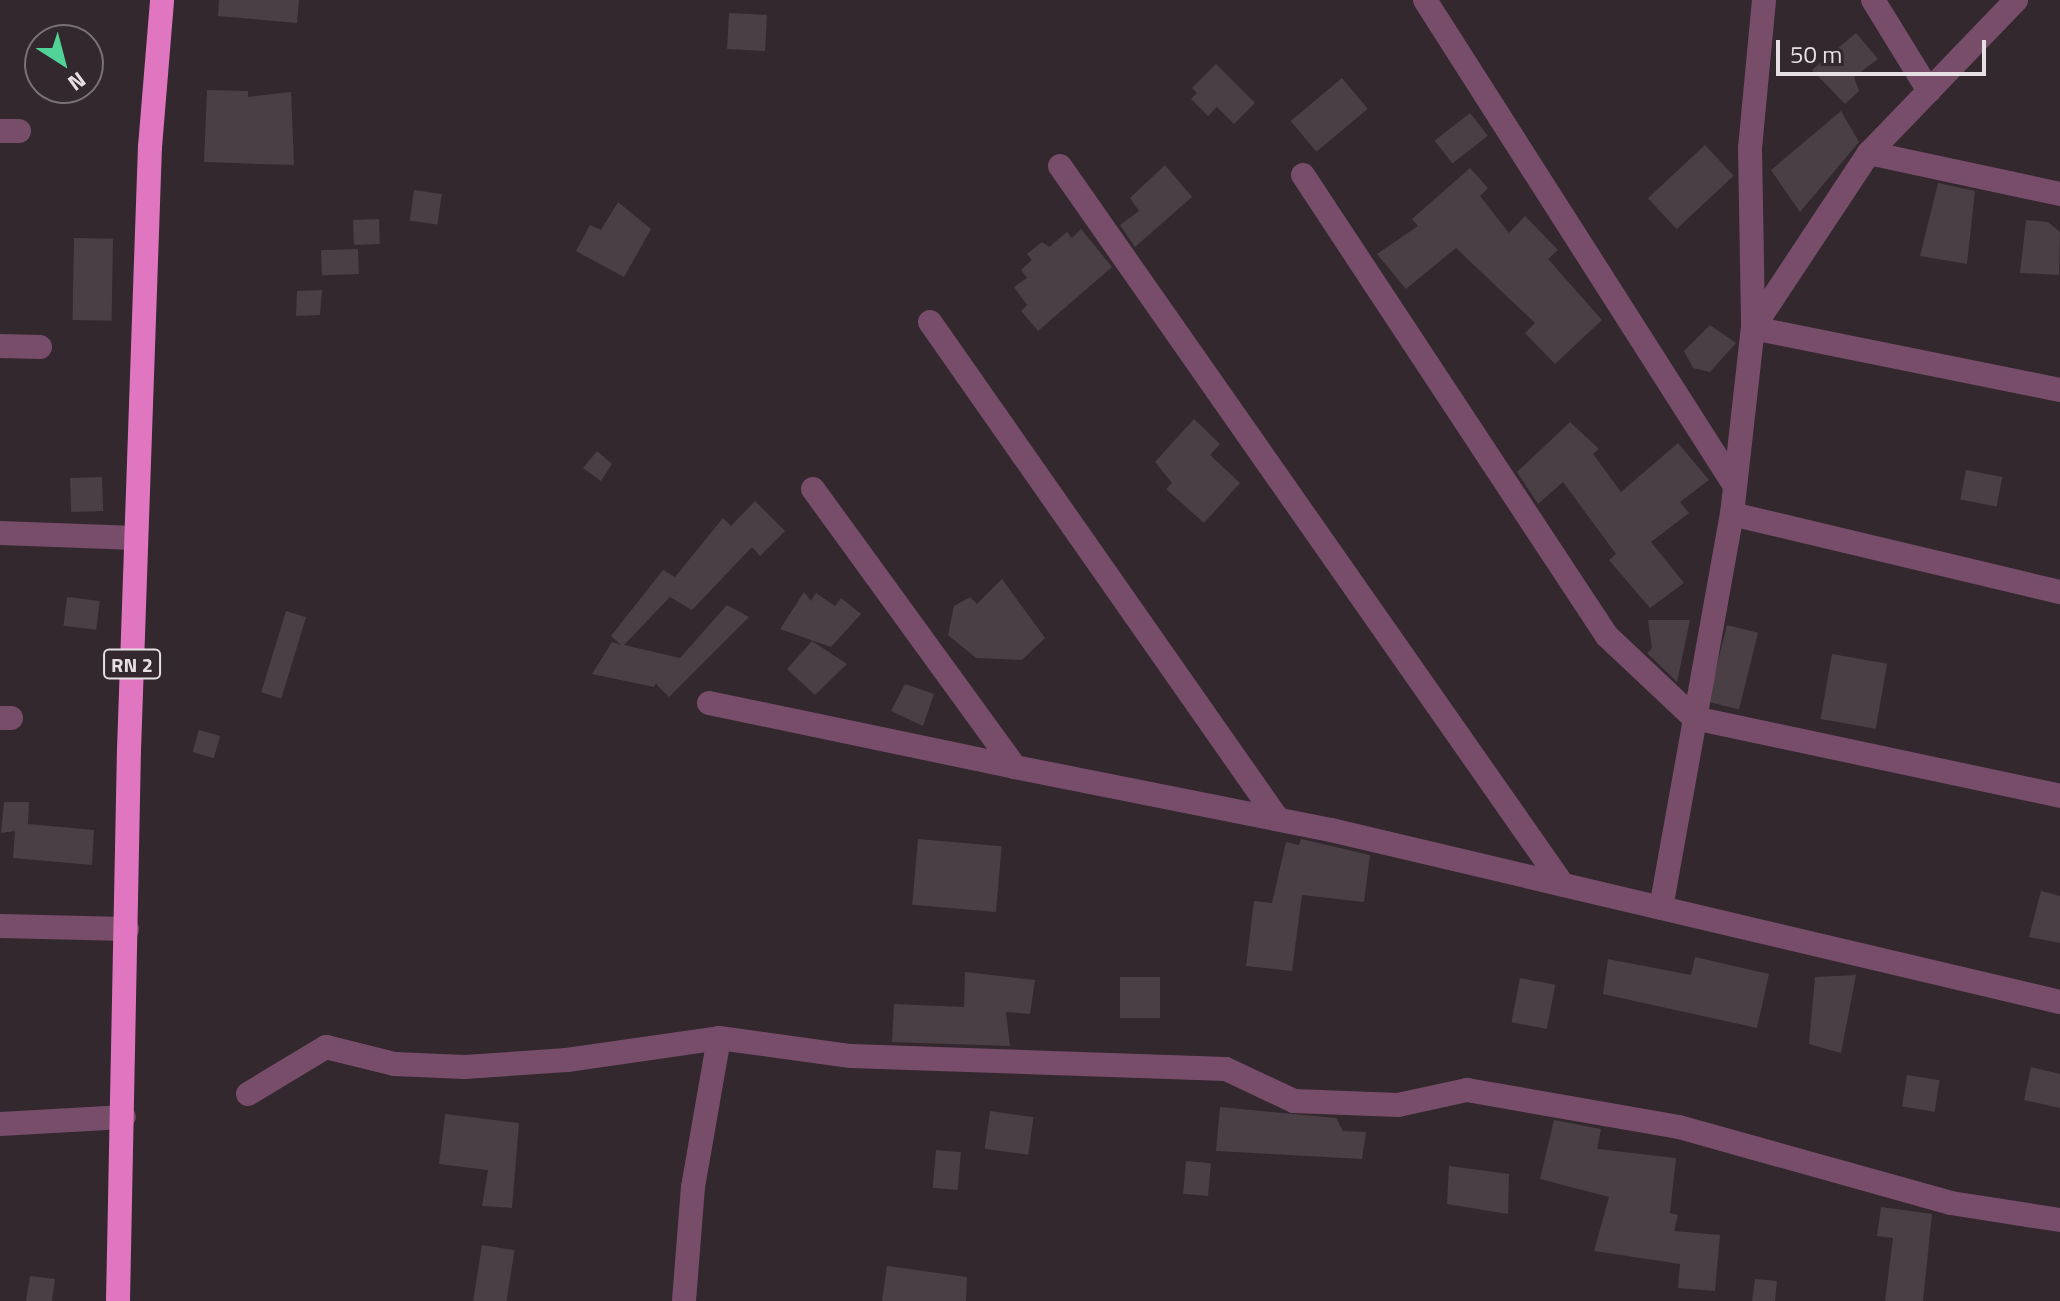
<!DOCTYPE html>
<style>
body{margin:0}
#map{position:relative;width:2060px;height:1301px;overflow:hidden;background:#32282e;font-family:"Titillium Web",sans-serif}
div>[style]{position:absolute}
.building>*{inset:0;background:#493f45;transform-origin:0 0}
.minor>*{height:24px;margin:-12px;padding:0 12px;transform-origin:12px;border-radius:12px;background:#784d6a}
.highway>*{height:24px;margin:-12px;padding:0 12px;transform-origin:12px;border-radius:12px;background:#e176c0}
span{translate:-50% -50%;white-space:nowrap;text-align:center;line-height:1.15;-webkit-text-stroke:8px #32282e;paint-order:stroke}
.shield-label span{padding:2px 6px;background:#32282e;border:2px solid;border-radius:6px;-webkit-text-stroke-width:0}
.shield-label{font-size:20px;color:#e6e0e4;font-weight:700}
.north{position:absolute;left:24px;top:24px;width:80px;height:80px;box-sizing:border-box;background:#32282e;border:2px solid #7a7277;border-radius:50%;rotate:144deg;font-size:22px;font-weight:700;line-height:32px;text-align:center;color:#e6e0e4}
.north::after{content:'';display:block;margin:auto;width:28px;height:36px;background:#51d397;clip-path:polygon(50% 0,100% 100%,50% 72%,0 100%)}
.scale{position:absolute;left:1776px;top:40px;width:210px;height:36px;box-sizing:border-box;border:4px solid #e6e0e4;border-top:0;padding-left:10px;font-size:24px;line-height:28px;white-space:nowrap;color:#e6e0e4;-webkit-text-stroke:6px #32282e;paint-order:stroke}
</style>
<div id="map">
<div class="building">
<i style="clip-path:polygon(219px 0,299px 0,297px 23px,218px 16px)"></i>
<i style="left:729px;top:13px;width:38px;height:36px;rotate:3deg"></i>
<i style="clip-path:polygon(1856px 33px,1878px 59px,1854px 77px,1859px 91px,1845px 104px,1812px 70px)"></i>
<i style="clip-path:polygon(1216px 64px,1255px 103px,1234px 124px,1217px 107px,1208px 116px,1191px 99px,1197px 93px,1192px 88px)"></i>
<i style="left:1342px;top:78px;width:40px;height:67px;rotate:50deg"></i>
<i style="clip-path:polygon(207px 90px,248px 91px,248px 97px,291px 92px,294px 165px,204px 162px)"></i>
<i style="clip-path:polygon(1841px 111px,1859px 142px,1800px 212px,1771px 170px)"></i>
<i style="left:1470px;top:113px;width:29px;height:45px;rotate:52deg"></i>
<i style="left:1705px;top:145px;width:42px;height:78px;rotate:47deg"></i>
<i style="clip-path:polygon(1165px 165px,1192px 197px,1135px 247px,1120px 225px,1139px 211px,1130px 198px)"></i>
<i style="clip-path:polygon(1470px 168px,1488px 188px,1480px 196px,1509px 233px,1525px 216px,1558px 250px,1548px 259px,1602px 320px,1555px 364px,1525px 333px,1535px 323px,1456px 248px,1406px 289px,1377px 254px,1418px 226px,1412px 219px)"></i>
<i style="clip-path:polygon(1938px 183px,1975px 191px,1967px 264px,1920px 256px)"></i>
<i style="left:414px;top:190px;width:28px;height:31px;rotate:8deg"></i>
<i style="clip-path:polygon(618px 202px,651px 229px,624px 277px,576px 251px,590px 225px,601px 230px)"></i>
<i style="left:379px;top:219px;width:25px;height:26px;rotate:88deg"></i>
<i style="clip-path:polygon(2026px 220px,2048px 222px,2060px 232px,2059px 275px,2020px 273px)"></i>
<i style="clip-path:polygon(1081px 229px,1112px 267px,1038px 331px,1021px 311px,1027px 305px,1014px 287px,1027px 278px,1021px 270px,1032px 260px,1027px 254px,1042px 242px,1049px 247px,1067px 232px,1072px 238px)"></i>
<i style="left:74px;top:238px;width:39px;height:82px;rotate:1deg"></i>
<i style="left:358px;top:249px;width:25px;height:37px;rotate:88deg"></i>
<i style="clip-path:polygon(322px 290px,320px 315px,296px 316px,297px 291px)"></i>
<i style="clip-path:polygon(1710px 325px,1736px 343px,1710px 372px,1693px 368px,1684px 351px)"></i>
<i style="clip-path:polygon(1194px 419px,1220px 444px,1210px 455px,1240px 483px,1204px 523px,1166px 489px,1172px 483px,1155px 462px)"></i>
<i style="clip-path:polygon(1570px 422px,1599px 449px,1593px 454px,1621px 492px,1678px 443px,1709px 480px,1680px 502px,1689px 513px,1651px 542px,1684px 583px,1650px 608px,1609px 560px,1616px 554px,1563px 482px,1538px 504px,1517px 472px)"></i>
<i style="clip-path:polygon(597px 451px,612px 464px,601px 481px,583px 468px)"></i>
<i style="left:1966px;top:470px;width:37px;height:30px;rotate:11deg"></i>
<i style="left:102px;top:477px;width:34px;height:32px;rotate:88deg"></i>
<i style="clip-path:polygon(755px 501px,785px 531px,760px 556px,752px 547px,692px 610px,670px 597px,624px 645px,680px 658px,727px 605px,749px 617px,669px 697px,656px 684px,658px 680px,654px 687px,592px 674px,612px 642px,621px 645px,611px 636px,663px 570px,675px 577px,723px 518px,731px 526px)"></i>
<i style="clip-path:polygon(1002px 579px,1045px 638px,1022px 660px,976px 658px,948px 635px,954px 606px,970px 597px,977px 604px)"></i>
<i style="clip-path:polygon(804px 592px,811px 601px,816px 593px,835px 606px,841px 598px,861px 614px,831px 647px,780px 629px)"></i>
<i style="left:67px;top:597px;width:33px;height:29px;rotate:7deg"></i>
<i style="left:286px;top:611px;width:21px;height:85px;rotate:17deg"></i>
<i style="clip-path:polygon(1648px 620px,1690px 620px,1677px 682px,1647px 653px,1652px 648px)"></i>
<i style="left:1727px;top:625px;width:32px;height:79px;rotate:14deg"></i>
<i style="clip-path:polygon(812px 641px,847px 664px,815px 695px,787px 669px)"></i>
<i style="left:1832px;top:654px;width:56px;height:66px;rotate:10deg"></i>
<i style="clip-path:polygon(905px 684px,934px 694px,923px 726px,891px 711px)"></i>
<i style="left:199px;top:730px;width:22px;height:23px;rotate:16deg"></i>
<i style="clip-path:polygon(4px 802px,29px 802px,28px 824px,94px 830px,92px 865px,13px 858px,15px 831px,1px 833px)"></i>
<i style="left:918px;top:839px;width:84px;height:66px;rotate:5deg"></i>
<i style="clip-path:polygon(1301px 839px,1370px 855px,1364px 902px,1302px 895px,1292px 971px,1246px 966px,1254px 901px,1272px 903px,1286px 842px,1299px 845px)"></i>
<i style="clip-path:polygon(2041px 891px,2060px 896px,2060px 943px,2029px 937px)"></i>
<i style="clip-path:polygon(1695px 957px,1769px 974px,1757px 1028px,1603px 994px,1608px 959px,1691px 975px)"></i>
<i style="clip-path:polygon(965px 972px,1035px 980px,1030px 1014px,1006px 1012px,1010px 1046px,892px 1042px,894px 1004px,964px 1007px)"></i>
<i style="clip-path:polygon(1856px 975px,1841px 1053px,1809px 1044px,1815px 977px)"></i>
<i style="left:1120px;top:977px;width:40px;height:41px"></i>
<i style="left:1520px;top:978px;width:36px;height:45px;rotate:11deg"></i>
<i style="clip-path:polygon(2031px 1067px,2060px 1074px,2060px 1108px,2024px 1100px)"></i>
<i style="left:1907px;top:1075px;width:33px;height:32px;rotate:9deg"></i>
<i style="clip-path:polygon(1220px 1107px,1336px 1118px,1343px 1131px,1366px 1132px,1362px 1159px,1216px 1151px)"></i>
<i style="left:990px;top:1111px;width:44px;height:38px;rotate:8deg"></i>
<i style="clip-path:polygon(445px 1114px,519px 1123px,512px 1208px,482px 1206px,488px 1170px,439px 1164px)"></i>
<i style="clip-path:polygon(1554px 1120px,1601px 1129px,1597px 1149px,1676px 1158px,1670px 1213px,1678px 1215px,1674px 1231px,1720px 1235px,1715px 1291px,1678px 1288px,1680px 1264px,1594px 1251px,1609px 1197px,1540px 1179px)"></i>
<i style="left:936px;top:1150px;width:25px;height:38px;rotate:5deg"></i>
<i style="left:1186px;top:1161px;width:25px;height:33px;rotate:5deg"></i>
<i style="clip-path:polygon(1449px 1166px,1509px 1174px,1508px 1214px,1447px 1204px)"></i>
<i style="clip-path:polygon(1881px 1207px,1932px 1214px,1923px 1301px,1885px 1301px,1893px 1238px,1877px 1236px)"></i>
<i style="left:482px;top:1245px;width:33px;height:57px;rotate:9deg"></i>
<i style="clip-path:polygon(887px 1266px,967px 1277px,966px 1301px,882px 1301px)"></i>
<i style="clip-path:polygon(30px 1276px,55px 1279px,52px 1301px,26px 1301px)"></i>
<i style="clip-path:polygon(1755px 1279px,1777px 1281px,1775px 1301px,1752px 1301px)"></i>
</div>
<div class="minor">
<i style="left:1425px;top:0;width:576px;rotate:57.47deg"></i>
<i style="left:1764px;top:0;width:149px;rotate:95.4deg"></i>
<i style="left:1750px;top:148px;width:180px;rotate:89deg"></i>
<i style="left:1753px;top:328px;width:313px;rotate:11.4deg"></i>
<i style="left:1873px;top:0;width:107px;rotate:58.4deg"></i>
<i style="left:0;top:131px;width:19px"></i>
<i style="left:1869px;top:153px;width:195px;rotate:12.1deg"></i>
<i style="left:1060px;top:166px;width:877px;rotate:55.02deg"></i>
<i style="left:1303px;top:175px;width:552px;rotate:56.6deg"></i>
<i style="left:1607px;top:636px;width:120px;rotate:43.3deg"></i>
<i style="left:1694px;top:718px;width:374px;rotate:12deg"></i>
<i style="left:930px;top:322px;width:605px;rotate:55.02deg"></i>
<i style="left:0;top:346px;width:40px;rotate:1.4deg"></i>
<i style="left:813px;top:489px;width:344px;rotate:54deg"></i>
<i style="left:1015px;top:767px;width:322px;rotate:11.3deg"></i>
<i style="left:1331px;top:830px;width:749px;rotate:13.28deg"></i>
<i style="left:1732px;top:514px;width:337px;rotate:13.4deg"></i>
<i style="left:0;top:533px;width:136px;rotate:2.1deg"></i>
<i style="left:709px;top:703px;width:313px;rotate:11.8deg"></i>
<i style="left:0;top:718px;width:11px"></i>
<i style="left:1661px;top:908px;width:400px;rotate:-79.8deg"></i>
<i style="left:1732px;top:514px;width:187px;rotate:-83.6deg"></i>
<i style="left:1753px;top:328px;width:210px;rotate:-56.5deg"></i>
<i style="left:1869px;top:153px;width:212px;rotate:-46.1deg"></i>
<i style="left:0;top:926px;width:127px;rotate:1.4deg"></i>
<i style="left:248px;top:1094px;width:91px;rotate:-31.1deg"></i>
<i style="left:326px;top:1047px;width:70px;rotate:14deg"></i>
<i style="left:394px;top:1064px;width:71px;rotate:2.4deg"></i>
<i style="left:465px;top:1067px;width:102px;rotate:-3.9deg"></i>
<i style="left:567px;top:1060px;width:154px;rotate:-8.2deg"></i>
<i style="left:719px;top:1038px;width:133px;rotate:7.8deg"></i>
<i style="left:851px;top:1056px;width:375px;rotate:2deg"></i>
<i style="left:1226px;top:1069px;width:75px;rotate:25.2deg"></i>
<i style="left:1294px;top:1101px;width:104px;rotate:2.2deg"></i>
<i style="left:1398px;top:1105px;width:71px;rotate:-12.3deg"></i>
<i style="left:1467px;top:1090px;width:215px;rotate:9.9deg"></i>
<i style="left:1679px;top:1127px;width:282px;rotate:15.6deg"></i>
<i style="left:1951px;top:1203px;width:110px;rotate:8.9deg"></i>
<i style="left:0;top:1124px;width:124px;rotate:-3.2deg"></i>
<i style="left:684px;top:1301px;width:114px;rotate:-85.5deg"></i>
<i style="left:693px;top:1187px;width:151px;rotate:-80.1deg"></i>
</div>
<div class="highway">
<i style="left:118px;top:1301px;width:551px;rotate:-88.86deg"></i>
<i style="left:129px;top:750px;width:603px;rotate:-88.01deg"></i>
<i style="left:150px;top:147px;width:147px;rotate:-85.3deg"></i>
</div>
<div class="shield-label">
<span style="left:132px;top:664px">RN 2</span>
</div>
<div class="north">N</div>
<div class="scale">50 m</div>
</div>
